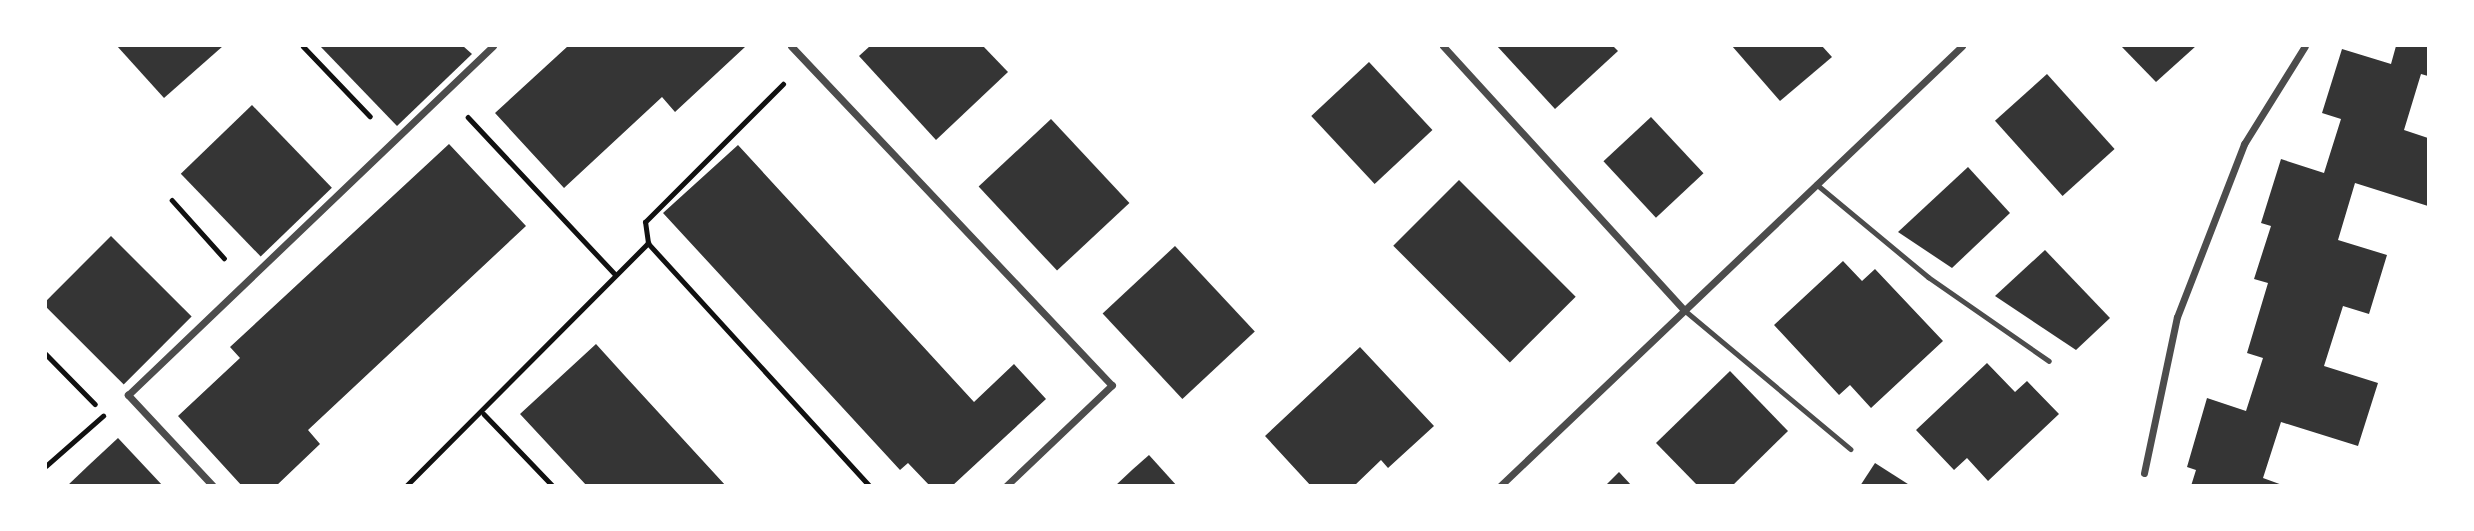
<!DOCTYPE html>
<style>
body{margin:0}
#map{position:relative;width:2474px;height:531px;overflow:hidden;background:#fff;font-family:"Titillium Web",sans-serif}
div>[style]{position:absolute}
.building>*{inset:0;background:#353535;transform-origin:0 0}
.path>*{height:4.5px;margin:-2.25px;padding:0 2.25px;transform-origin:2.25px;border-radius:2.25px;background:#111}
.service>*{height:5px;margin:-2.5px;padding:0 2.5px;transform-origin:2.5px;border-radius:2.5px;background:#4c4c4c}
.minor>*{height:7px;margin:-3.5px;padding:0 3.5px;transform-origin:3.5px;border-radius:3.5px;background:#4c4c4c}
span{translate:-50% -50%;white-space:nowrap;text-align:center;line-height:1.15;-webkit-text-stroke:5px #fff;paint-order:stroke}
.frame{position:absolute;inset:0;border:47px solid #fff;pointer-events:none}
</style>
<div id="map">
<div class="building">
<i style="clip-path:polygon(117px 46px,223px 46px,164px 98px)"></i>
<i style="clip-path:polygon(320px 46px,463px 46px,472px 54px,397px 126px)"></i>
<i style="clip-path:polygon(568px 46px,744px 46px,745px 47px,675px 112px,662px 97px,564px 188px,495px 113px)"></i>
<i style="clip-path:polygon(870px 46px,983px 46px,1008px 72px,936px 140px,859px 56px)"></i>
<i style="clip-path:polygon(1497px 46px,1613px 46px,1618px 51px,1555px 109px)"></i>
<i style="clip-path:polygon(1732px 46px,1822px 46px,1832px 57px,1780px 101px)"></i>
<i style="clip-path:polygon(2121px 46px,2196px 46px,2156px 82px)"></i>
<i style="clip-path:polygon(2396px 46px,2428px 46px,2428px 76px,2421px 74px,2404px 130px,2428px 138px,2428px 206px,2355px 183px,2338px 240px,2387px 255px,2369px 314px,2343px 306px,2324px 366px,2378px 383px,2358px 446px,2281px 422px,2263px 478px,2285px 486px,2191px 486px,2196px 470px,2187px 467px,2207px 398px,2246px 411px,2263px 358px,2247px 353px,2268px 283px,2254px 279px,2271px 226px,2261px 223px,2281px 159px,2324px 173px,2341px 119px,2322px 113px,2342px 49px,2391px 64px)"></i>
<i style="left:1369px;top:62px;width:93px;height:79px;rotate:47deg"></i>
<i style="left:2047px;top:74px;width:101px;height:70px;rotate:48deg"></i>
<i style="left:252px;top:105px;width:115px;height:99px;rotate:46deg"></i>
<i style="left:1651px;top:117px;width:77px;height:65px;rotate:47deg"></i>
<i style="left:1051px;top:119px;width:115px;height:99px;rotate:47deg"></i>
<i style="clip-path:polygon(449px 144px,526px 226px,308px 430px,320px 444px,276px 486px,242px 486px,178px 416px,240px 358px,230px 347px)"></i>
<i style="clip-path:polygon(738px 145px,974px 402px,1014px 364px,1046px 399px,952px 486px,930px 486px,908px 463px,900px 470px,663px 213px)"></i>
<i style="clip-path:polygon(1968px 167px,2010px 213px,1952px 268px,1898px 232px)"></i>
<i style="left:1459px;top:180px;width:165px;height:93px;rotate:45deg"></i>
<i style="left:111px;top:236px;width:114px;height:96px;rotate:45deg"></i>
<i style="left:1175px;top:246px;width:117px;height:99px;rotate:47deg"></i>
<i style="clip-path:polygon(2045px 250px,2110px 318px,2076px 350px,1995px 296px)"></i>
<i style="clip-path:polygon(1843px 261px,1862px 281px,1875px 269px,1943px 341px,1871px 408px,1850px 385px,1839px 395px,1774px 325px)"></i>
<i style="clip-path:polygon(596px 344px,625px 376px,726px 486px,587px 486px,520px 414px)"></i>
<i style="clip-path:polygon(1360px 347px,1434px 426px,1388px 468px,1381px 460px,1354px 486px,1311px 486px,1265px 436px)"></i>
<i style="clip-path:polygon(1987px 363px,2015px 392px,2027px 381px,2059px 414px,1988px 481px,1967px 458px,1954px 470px,1916px 430px)"></i>
<i style="clip-path:polygon(1730px 371px,1788px 431px,1732px 486px,1698px 486px,1656px 443px)"></i>
<i style="clip-path:polygon(118px 438px,163px 486px,67px 486px,89px 465px)"></i>
<i style="clip-path:polygon(1149px 455px,1177px 486px,1115px 486px,1132px 470px)"></i>
<i style="clip-path:polygon(1875px 463px,1911px 486px,1860px 486px)"></i>
<i style="clip-path:polygon(1619px 472px,1632px 486px,1605px 486px)"></i>
</div>
<div class="path">
<i style="left:303px;top:46px;width:97px;rotate:46.3deg"></i>
<i style="left:468px;top:117px;width:214px;rotate:46.9deg"></i>
<i style="left:172px;top:200px;width:78px;rotate:48.1deg"></i>
<i style="left:648px;top:243px;width:329px;rotate:47.6deg"></i>
<i style="left:648px;top:243px;width:21px;rotate:-98deg"></i>
<i style="left:645px;top:222px;width:195px;rotate:-45deg"></i>
<i style="left:46px;top:354px;width:70px;rotate:45.6deg"></i>
<i style="left:484px;top:414px;width:100px;rotate:46.2deg"></i>
<i style="left:46px;top:466px;width:76px;rotate:-41.3deg"></i>
<i style="left:406px;top:486px;width:343px;rotate:-45.1deg"></i>
</div>
<div class="service">
<i style="left:1816px;top:184px;width:146px;rotate:39.7deg"></i>
<i style="left:1928px;top:277px;width:147px;rotate:34.8deg"></i>
<i style="left:1684px;top:310px;width:217px;rotate:39.9deg"></i>
</div>
<div class="minor">
<i style="left:791px;top:46px;width:467px;rotate:46.6deg"></i>
<i style="left:1112px;top:385px;width:146px;rotate:136.4deg"></i>
<i style="left:1443px;top:46px;width:357px;rotate:47.6deg"></i>
<i style="left:2144px;top:473px;width:159px;rotate:-78.1deg"></i>
<i style="left:2177px;top:317px;width:186px;rotate:-68.8deg"></i>
<i style="left:2244px;top:144px;width:115px;rotate:-58.1deg"></i>
<i style="left:213px;top:486px;width:125px;rotate:-133deg"></i>
<i style="left:128px;top:395px;width:505px;rotate:-43.72deg"></i>
<i style="left:1500px;top:486px;width:638px;rotate:-43.6deg"></i>
</div>
<div class="frame"></div>
</div>
